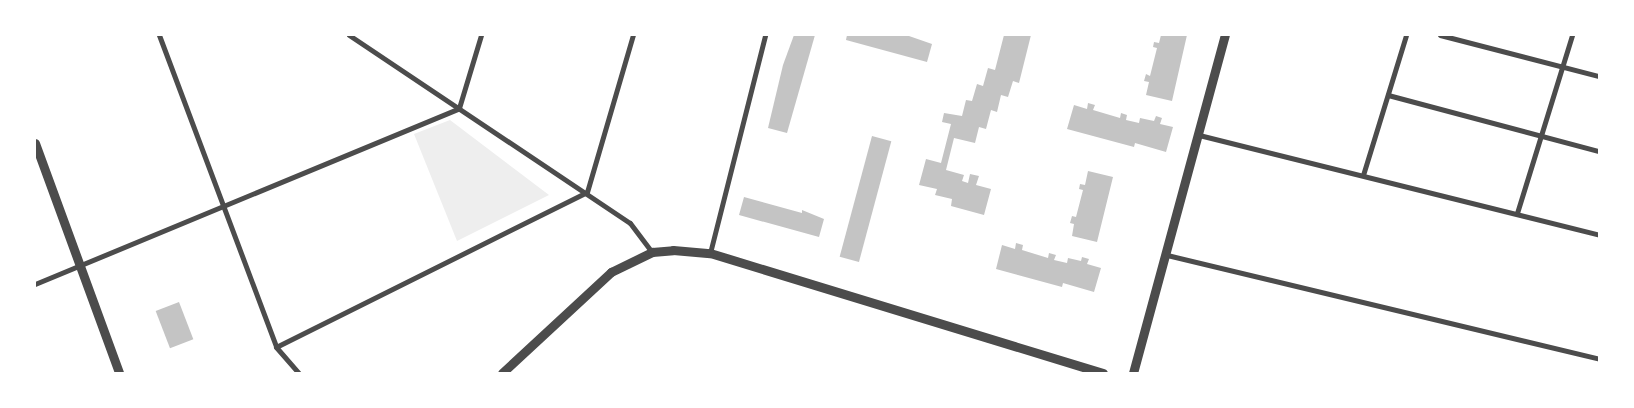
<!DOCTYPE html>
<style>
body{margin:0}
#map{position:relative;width:1634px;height:408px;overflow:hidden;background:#fff;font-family:"DejaVu Sans",sans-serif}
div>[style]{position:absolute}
.green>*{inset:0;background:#eee}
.building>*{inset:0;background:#c4c4c4;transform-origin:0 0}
.minor>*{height:5px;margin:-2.5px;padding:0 2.5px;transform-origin:2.5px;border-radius:2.5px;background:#4c4c4c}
.tertiary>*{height:9px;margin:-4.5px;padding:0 4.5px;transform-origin:4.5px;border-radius:4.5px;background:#4c4c4c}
span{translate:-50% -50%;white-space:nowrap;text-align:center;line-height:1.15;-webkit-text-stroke:5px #fff;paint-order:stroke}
.frame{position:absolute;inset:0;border:36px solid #fff;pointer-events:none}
</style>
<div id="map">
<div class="green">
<i style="clip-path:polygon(450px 120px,549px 195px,457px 241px,414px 134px)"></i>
</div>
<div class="building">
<i style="clip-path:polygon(794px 35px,815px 35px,787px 133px,768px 128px,783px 65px)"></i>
<i style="clip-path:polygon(847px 35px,909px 36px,932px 44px,927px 62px,846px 40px)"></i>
<i style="clip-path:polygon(1004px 35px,1031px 35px,1019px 83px,1013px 81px,1008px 97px,1001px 95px,997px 112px,991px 110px,986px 129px,979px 127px,975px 143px,954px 138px,946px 170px,964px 175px,962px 181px,968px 183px,970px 174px,979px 176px,976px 185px,991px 189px,984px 215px,951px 206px,952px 199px,935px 195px,937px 189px,919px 185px,926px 159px,941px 163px,951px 124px,942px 122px,944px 113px,962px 116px,966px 100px,972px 101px,977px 84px,983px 86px,988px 68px,995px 70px)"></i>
<i style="clip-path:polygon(1161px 35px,1187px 35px,1172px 101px,1146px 95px,1149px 82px,1144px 81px,1146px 74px,1150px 76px,1157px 48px,1153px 47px,1154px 42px,1159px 43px)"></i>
<i style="clip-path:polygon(1088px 103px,1095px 105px,1093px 110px,1120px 118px,1121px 113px,1127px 115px,1126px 120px,1139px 123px,1140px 118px,1154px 121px,1156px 116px,1162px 118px,1160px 124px,1173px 127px,1166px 152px,1135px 143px,1134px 147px,1067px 129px,1074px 105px,1087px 109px)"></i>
<i style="left:872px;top:136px;width:20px;height:125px;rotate:15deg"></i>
<i style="clip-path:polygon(1088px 171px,1113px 177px,1097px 242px,1072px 236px,1074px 224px,1070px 223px,1072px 216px,1076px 217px,1083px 190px,1079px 189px,1080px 184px,1085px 185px)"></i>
<i style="clip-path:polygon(744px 197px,802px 213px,802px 210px,824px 219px,819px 237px,739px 215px)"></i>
<i style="clip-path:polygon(1016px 243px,1023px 245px,1022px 250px,1048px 258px,1049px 253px,1056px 255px,1054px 260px,1067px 263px,1068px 258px,1081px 261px,1082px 257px,1089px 259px,1087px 264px,1101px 268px,1094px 292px,1063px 283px,1062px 287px,996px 269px,1002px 245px,1015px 249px)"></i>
<i style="left:179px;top:302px;width:40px;height:25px;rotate:69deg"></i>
</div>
<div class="minor">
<i style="left:159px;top:35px;width:333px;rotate:69.4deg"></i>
<i style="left:276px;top:347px;width:35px;rotate:49deg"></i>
<i style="left:349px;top:35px;width:338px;rotate:33.8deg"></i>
<i style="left:630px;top:223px;width:36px;rotate:53deg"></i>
<i style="left:1440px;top:35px;width:164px;rotate:14.5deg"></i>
<i style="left:1388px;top:95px;width:218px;rotate:14.9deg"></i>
<i style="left:1199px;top:135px;width:412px;rotate:14deg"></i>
<i style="left:1363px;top:175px;width:146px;rotate:-72.9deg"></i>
<i style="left:1517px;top:213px;width:186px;rotate:-72.8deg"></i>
<i style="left:710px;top:253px;width:225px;rotate:-75.8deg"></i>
<i style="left:1167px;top:255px;width:444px;rotate:13.5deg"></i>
<i style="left:35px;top:284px;width:459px;rotate:-22.5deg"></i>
<i style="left:459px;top:108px;width:76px;rotate:-73.2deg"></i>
<i style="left:276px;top:347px;width:347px;rotate:-26.5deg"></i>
<i style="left:587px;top:192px;width:164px;rotate:-73.7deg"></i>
</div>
<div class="tertiary">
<i style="left:35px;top:143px;width:245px;rotate:69.9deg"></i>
<i style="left:502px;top:373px;width:149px;rotate:-42.8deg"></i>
<i style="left:611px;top:272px;width:46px;rotate:-26deg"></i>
<i style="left:652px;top:252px;width:21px;rotate:-5deg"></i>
<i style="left:673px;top:250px;width:37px;rotate:5deg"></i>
<i style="left:710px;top:253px;width:411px;rotate:17deg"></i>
<i style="left:1133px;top:373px;width:350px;rotate:-74.8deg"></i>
</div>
<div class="frame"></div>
</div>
